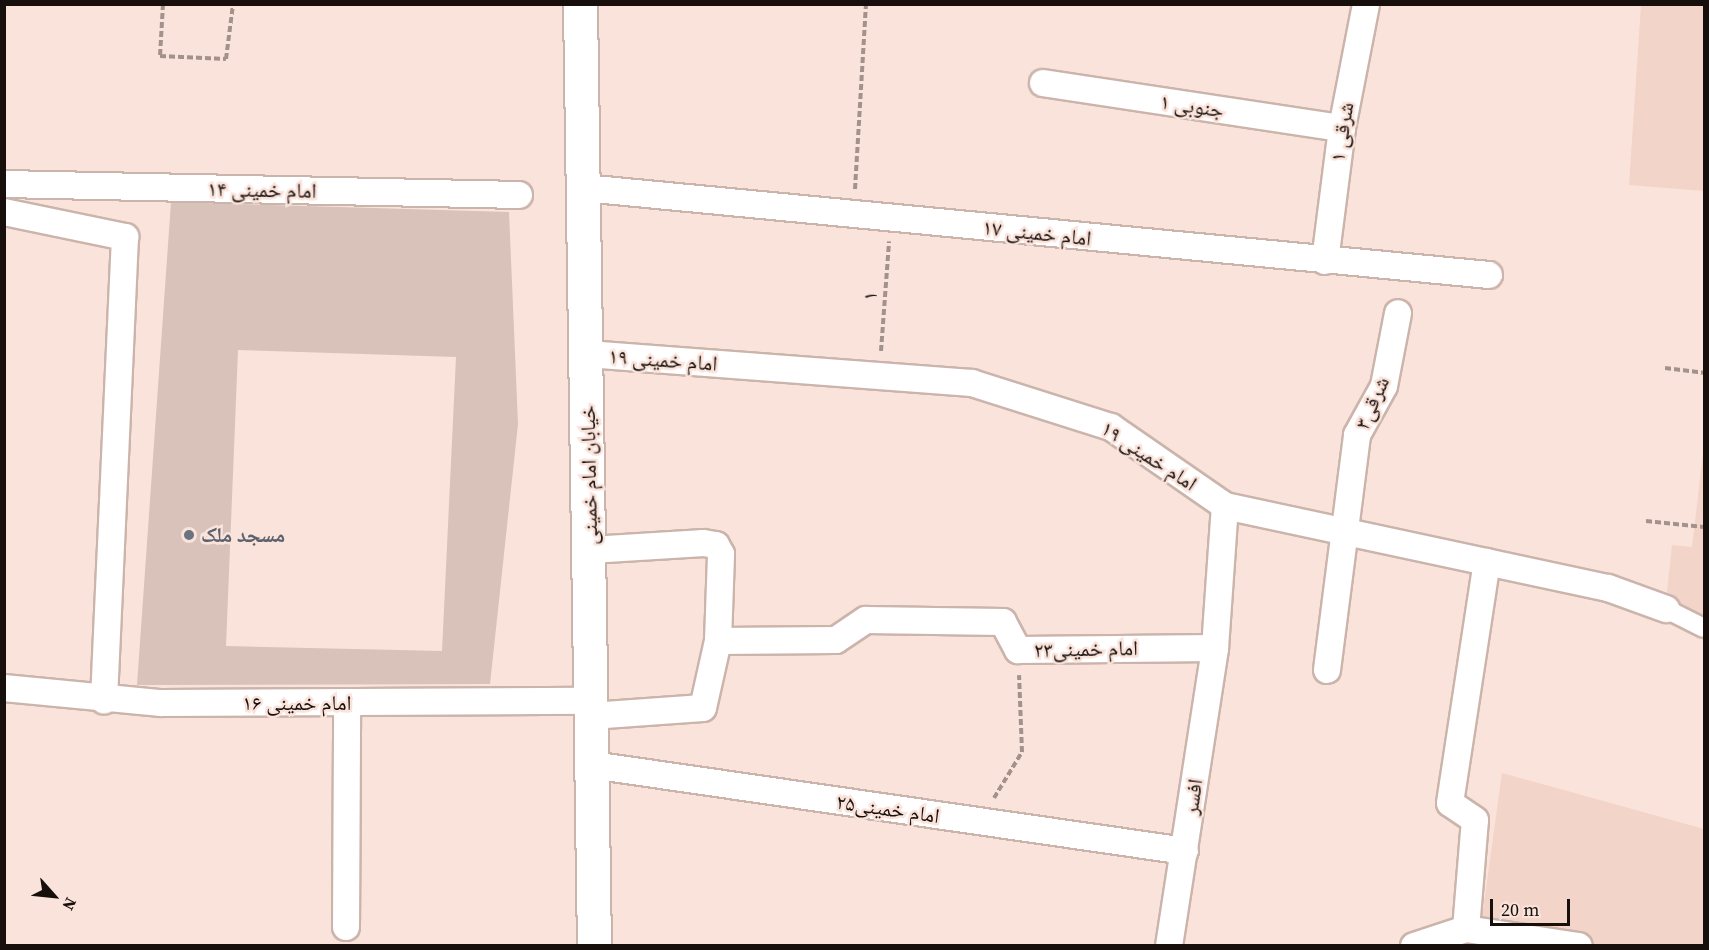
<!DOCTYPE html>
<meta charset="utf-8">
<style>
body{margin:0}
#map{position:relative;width:1709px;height:950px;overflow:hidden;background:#fae3da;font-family:"Source Serif 4","Noto Naskh Arabic",serif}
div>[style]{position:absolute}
.built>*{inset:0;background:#f3d4c8}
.building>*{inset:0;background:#d9c2b9}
.path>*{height:4px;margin-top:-2px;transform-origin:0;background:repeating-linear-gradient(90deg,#a3928b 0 6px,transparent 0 9px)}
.roads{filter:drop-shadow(2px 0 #cbb4ab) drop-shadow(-2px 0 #cbb4ab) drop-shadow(0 2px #cbb4ab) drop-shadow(0 -2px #cbb4ab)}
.pedestrian>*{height:18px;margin:-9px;padding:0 9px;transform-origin:9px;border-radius:9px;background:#fff}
.minor>*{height:26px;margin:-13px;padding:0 13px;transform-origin:13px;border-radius:13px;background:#fff}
.secondary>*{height:33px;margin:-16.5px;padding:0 16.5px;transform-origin:16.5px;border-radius:16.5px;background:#fff}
.dots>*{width:16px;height:16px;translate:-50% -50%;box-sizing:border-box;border:3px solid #fae3da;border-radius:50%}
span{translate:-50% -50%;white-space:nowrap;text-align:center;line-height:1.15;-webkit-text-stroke:5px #fae3da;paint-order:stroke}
.street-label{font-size:21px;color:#170f0c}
.worship-label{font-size:21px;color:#5b616d;font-weight:700}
.left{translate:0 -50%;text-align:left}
.frame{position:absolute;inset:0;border:6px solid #170f0c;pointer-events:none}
.north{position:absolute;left:24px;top:866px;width:60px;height:60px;-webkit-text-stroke:4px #fae3da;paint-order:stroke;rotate:117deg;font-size:16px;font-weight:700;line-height:24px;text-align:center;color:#170f0c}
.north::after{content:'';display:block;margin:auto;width:21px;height:27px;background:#170f0c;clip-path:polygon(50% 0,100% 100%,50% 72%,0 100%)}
.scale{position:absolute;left:1490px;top:899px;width:80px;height:27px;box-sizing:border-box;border:3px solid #170f0c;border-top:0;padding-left:8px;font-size:18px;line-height:21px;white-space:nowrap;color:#170f0c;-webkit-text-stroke:4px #fae3da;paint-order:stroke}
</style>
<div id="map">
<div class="built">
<i style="clip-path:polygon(1641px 5px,1704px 5px,1704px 191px,1629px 185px)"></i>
<i style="clip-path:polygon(1704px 445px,1704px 624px,1667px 592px,1672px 545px,1692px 547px)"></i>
<i style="clip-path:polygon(1502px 773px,1704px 829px,1704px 945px,1478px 946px)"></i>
</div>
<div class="building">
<i style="clip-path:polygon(evenodd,171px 202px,509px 212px,518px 424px,490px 684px,137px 685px,171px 202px,238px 350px,456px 357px,442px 651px,226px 646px,238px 350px)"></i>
</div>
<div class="path">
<i style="left:163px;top:4px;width:52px;rotate:93.3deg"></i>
<i style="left:160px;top:56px;width:66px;rotate:2.6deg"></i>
<i style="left:226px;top:59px;width:55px;rotate:-82.7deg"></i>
<i style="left:855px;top:189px;width:185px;rotate:-86.6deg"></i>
<i style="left:881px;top:351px;width:110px;rotate:-85.8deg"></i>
<i style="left:1665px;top:368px;width:39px;rotate:7deg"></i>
<i style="left:1646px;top:521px;width:58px;rotate:5.9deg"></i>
<i style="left:994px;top:798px;width:54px;rotate:-58.7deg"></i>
<i style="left:1022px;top:752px;width:77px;rotate:-92.2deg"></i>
</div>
<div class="roads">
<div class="pedestrian">
<i style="left:1666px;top:609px;width:42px;rotate:26.6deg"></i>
</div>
<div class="minor">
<i style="left:1043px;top:83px;width:302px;rotate:8.6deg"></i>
<i style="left:4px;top:184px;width:515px;rotate:1.22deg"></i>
<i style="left:584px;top:188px;width:909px;rotate:5.49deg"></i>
<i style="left:4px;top:212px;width:124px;rotate:11.7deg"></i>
<i style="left:125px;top:237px;width:464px;rotate:92.6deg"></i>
<i style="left:1325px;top:261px;width:134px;rotate:-82.7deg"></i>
<i style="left:1342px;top:128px;width:126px;rotate:-79deg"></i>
<i style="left:587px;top:354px;width:386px;rotate:4.3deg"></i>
<i style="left:972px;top:383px;width:146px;rotate:17.6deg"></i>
<i style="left:1111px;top:427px;width:139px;rotate:34.7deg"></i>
<i style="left:1225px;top:506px;width:392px;rotate:12.1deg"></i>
<i style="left:1608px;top:588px;width:62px;rotate:19.9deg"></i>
<i style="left:718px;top:641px;width:118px;rotate:-0.5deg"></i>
<i style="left:836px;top:640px;width:36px;rotate:-34deg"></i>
<i style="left:866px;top:620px;width:137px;rotate:0.8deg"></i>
<i style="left:1003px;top:622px;width:32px;rotate:62deg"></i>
<i style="left:1018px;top:650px;width:197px;rotate:-0.6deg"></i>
<i style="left:1327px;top:670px;width:237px;rotate:-82.7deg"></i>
<i style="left:1357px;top:435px;width:56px;rotate:-61.1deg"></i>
<i style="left:1384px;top:386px;width:74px;rotate:-79.1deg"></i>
<i style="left:4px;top:688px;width:158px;rotate:5.5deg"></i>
<i style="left:161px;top:703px;width:430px;rotate:-0.3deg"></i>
<i style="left:591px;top:716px;width:112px;rotate:-4.1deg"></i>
<i style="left:703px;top:708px;width:69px;rotate:-77.4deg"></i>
<i style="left:718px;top:641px;width:87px;rotate:-88deg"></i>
<i style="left:721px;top:554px;width:10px;rotate:-119deg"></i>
<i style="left:716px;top:545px;width:13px;rotate:-171deg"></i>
<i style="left:703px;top:543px;width:112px;rotate:176.4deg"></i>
<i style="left:592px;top:765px;width:599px;rotate:8.25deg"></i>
<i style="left:346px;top:927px;width:225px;rotate:-89.7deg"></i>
<i style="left:1466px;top:929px;width:114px;rotate:8.6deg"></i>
<i style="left:1169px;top:946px;width:302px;rotate:-81.2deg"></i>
<i style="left:1215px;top:648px;width:142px;rotate:-86deg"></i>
<i style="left:1414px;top:946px;width:55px;rotate:-18.1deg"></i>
<i style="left:1466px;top:929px;width:109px;rotate:-85.3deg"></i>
<i style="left:1475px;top:820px;width:30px;rotate:-146deg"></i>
<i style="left:1450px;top:803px;width:244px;rotate:-81.3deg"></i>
</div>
<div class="secondary">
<i style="left:580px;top:4px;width:942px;rotate:89.15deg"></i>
</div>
</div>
<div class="dots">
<i style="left:189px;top:535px;background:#6b7280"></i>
</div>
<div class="street-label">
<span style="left:1192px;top:106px;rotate:8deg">۱ جنوبی</span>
<span style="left:1342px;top:132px;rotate:-81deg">۱ شرقی</span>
<span style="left:262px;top:190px;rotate:1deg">امام خمینی ۱۴</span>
<span style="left:1037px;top:233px;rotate:6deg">امام خمینی ۱۷</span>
<span style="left:870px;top:296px;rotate:-86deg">۱</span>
<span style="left:663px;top:360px;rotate:4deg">امام خمینی ۱۹</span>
<span style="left:1372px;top:403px;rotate:-66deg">شرقی۳</span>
<span style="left:1149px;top:456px;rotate:33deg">امام خمینی ۱۹</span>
<span style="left:589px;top:475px;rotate:-91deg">خیابان امام خمینی</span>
<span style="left:1086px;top:649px;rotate:-1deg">امام خمینی۲۳</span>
<span style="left:297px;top:703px">امام خمینی ۱۶</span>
<span style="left:1193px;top:797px;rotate:-82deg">افسر</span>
<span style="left:888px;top:809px;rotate:8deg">امام خمینی۲۵</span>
</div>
<div class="worship-label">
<span class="left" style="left:201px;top:535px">مسجد ملک</span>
</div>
<div class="frame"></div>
<div class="north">N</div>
<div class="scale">20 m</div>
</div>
